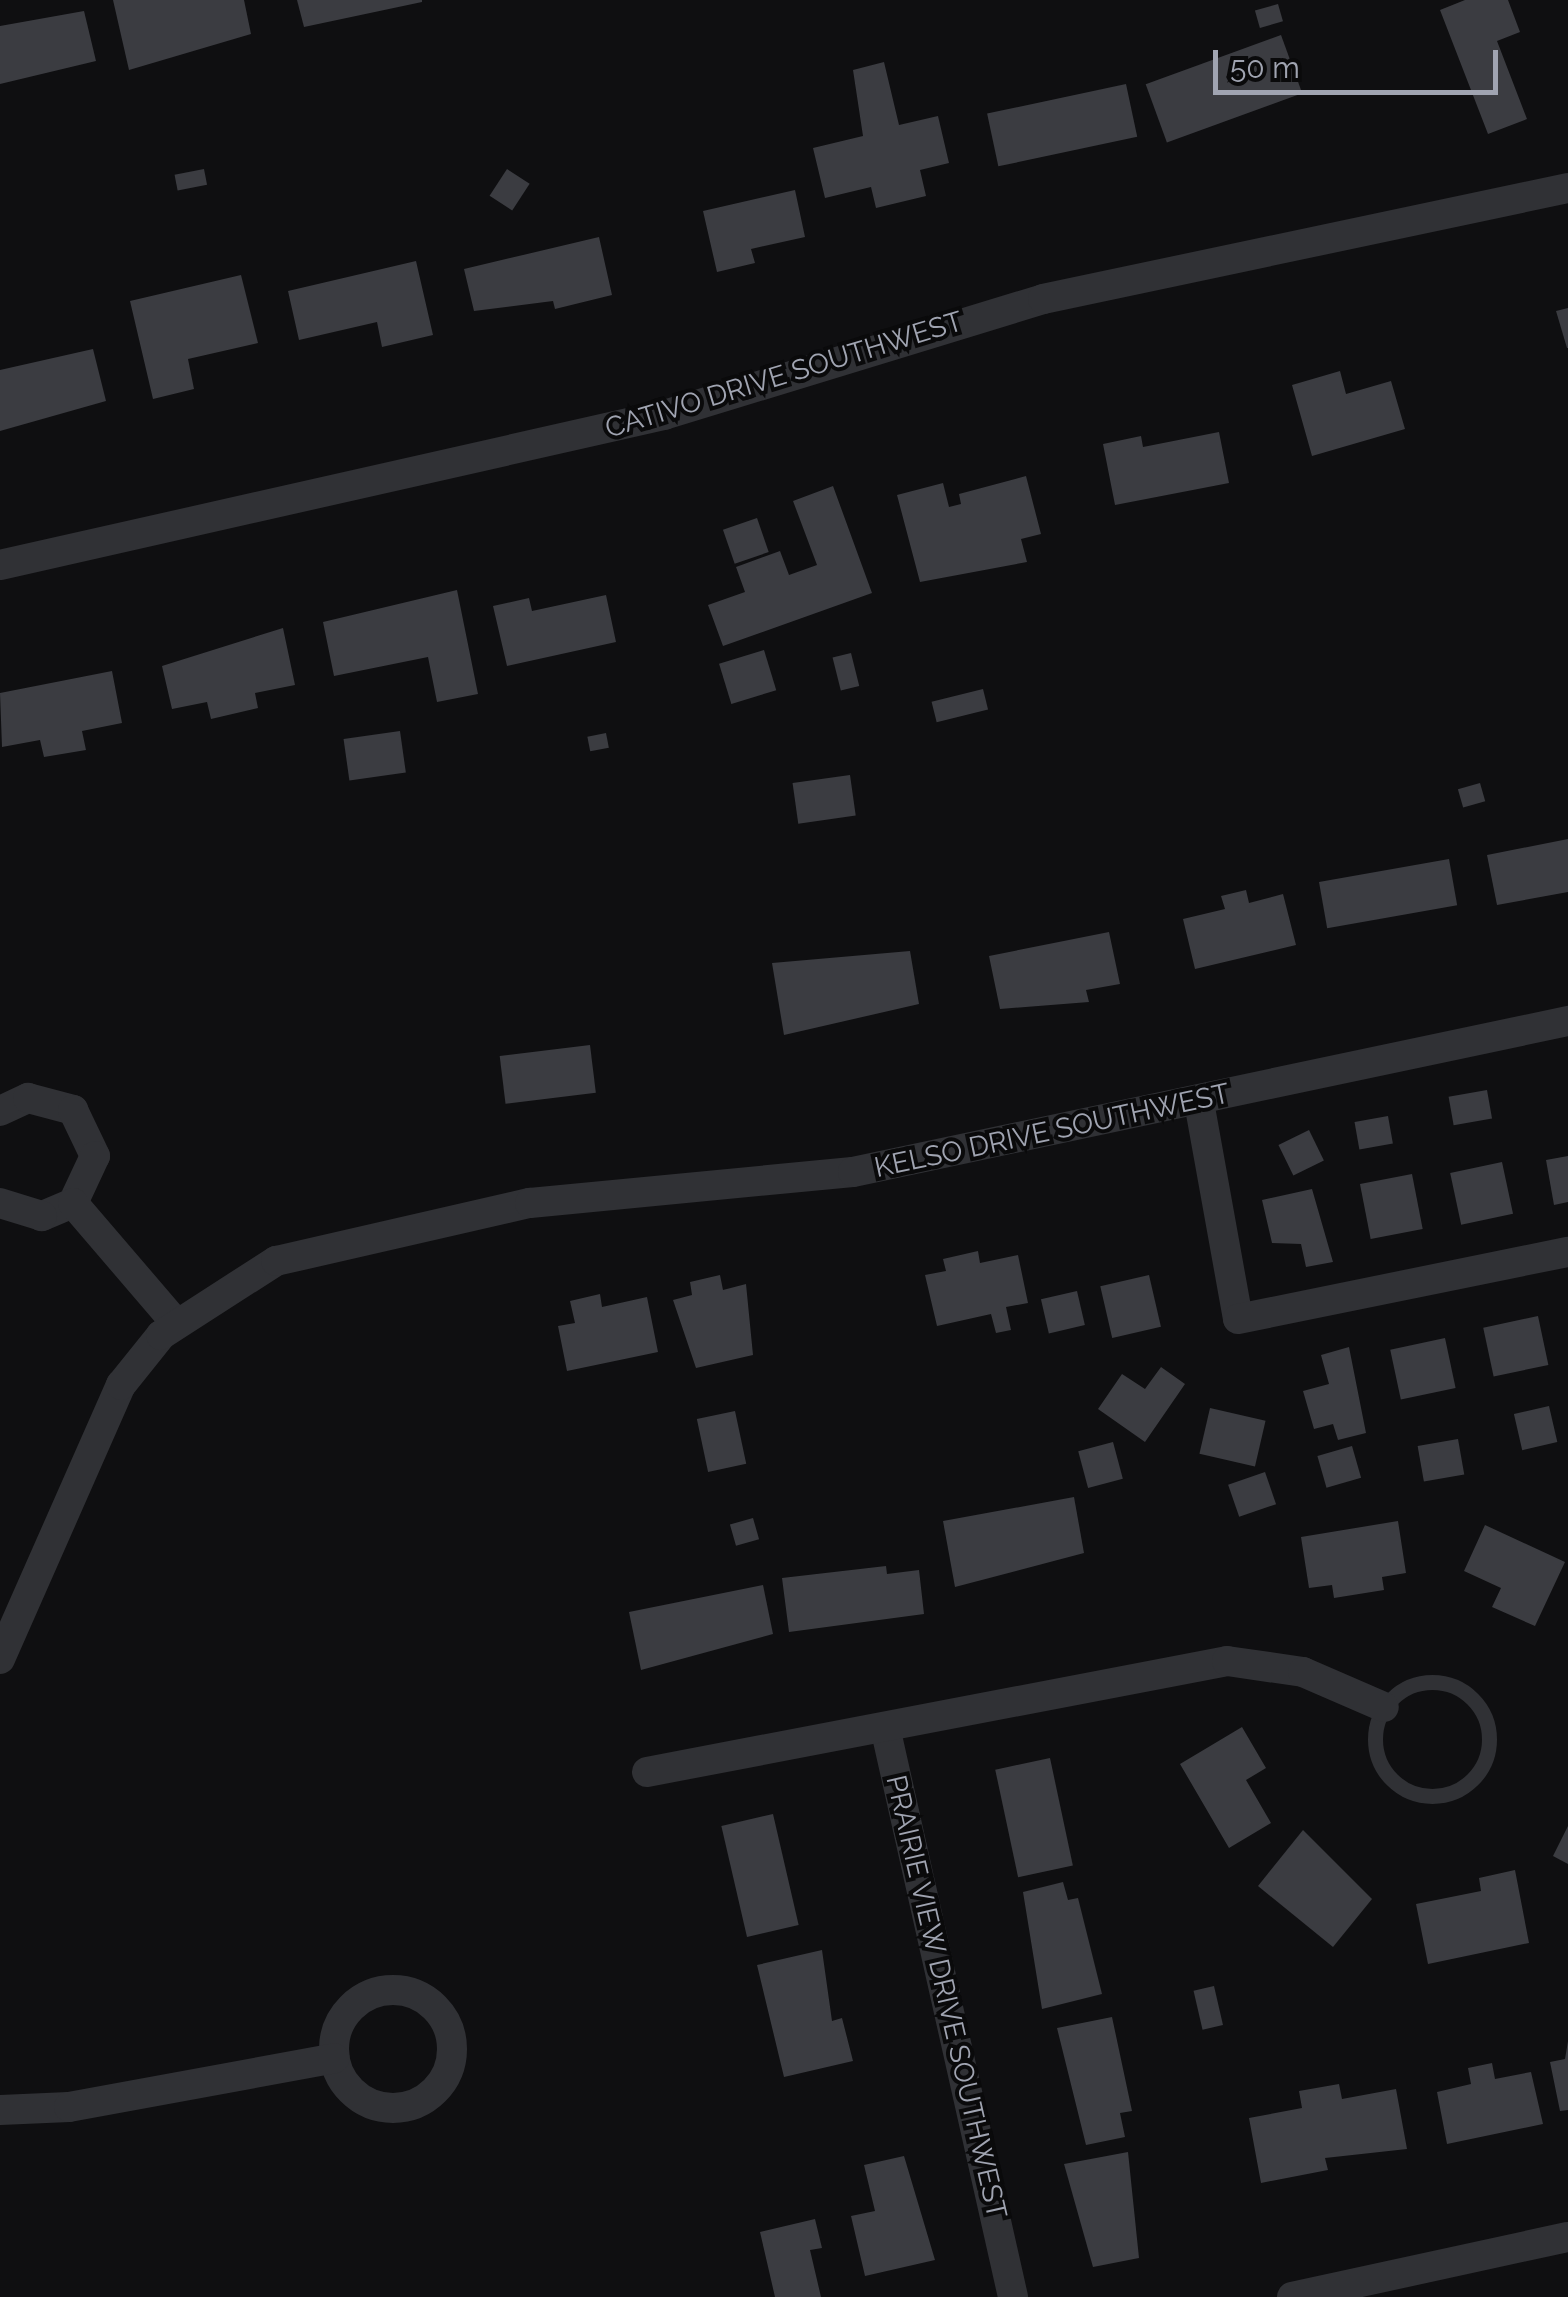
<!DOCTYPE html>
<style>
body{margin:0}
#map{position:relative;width:1568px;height:2297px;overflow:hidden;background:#0f0f11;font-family:Raleway,sans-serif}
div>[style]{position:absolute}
.building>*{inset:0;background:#3b3c41;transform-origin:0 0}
.service>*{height:15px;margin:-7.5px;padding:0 7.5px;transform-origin:7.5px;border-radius:7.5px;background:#303135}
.service>.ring{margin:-7.5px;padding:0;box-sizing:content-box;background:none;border:15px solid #303135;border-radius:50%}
.minor>*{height:30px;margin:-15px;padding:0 15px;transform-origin:15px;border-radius:15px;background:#303135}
.minor>.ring{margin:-15px;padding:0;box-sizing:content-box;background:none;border:30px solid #303135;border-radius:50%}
span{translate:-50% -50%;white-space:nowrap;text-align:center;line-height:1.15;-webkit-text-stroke:8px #0a0a0b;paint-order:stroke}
.street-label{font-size:28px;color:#a0a4b1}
.scale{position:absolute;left:1213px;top:50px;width:285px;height:45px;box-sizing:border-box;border:5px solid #a0a4b1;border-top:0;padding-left:12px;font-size:30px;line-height:35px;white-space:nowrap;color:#a0a4b1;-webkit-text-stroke:8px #0a0a0b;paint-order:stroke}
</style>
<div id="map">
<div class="building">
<i style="clip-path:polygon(113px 0,244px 0,251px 34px,129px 70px)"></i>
<i style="clip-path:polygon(297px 0,422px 0,422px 2px,304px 27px)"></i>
<i style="clip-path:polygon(1465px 0,1508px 0,1520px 32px,1497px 41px,1527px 119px,1488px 134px,1440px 10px)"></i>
<i style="left:1278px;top:4px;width:18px;height:24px;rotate:74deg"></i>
<i style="clip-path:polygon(84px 11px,96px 61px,0 84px,0 26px)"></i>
<i style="left:1281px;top:35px;width:62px;height:144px;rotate:70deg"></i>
<i style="clip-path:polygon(884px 62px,899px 125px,938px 116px,949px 163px,920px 170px,926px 196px,876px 208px,871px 187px,825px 198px,813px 148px,863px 136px,853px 70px)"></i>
<i style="left:1126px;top:84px;width:54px;height:142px;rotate:78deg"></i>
<i style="left:204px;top:169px;width:16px;height:30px;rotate:79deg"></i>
<i style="left:507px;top:169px;width:27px;height:32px;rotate:33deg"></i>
<i style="clip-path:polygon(795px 190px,805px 237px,751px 249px,755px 263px,717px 272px,703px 211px)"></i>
<i style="clip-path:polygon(599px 237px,612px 295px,555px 309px,553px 301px,474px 311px,464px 269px)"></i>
<i style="clip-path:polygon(416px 261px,433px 335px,382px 347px,377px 322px,299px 340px,288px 291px)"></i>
<i style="clip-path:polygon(241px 275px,258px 343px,188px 359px,194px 389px,153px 399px,130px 301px)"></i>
<i style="clip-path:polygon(1568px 308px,1568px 348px,1567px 348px,1556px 311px)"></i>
<i style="clip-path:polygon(93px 349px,106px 401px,0 431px,0 370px)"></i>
<i style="clip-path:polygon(1340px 371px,1346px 394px,1391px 381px,1405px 429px,1312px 456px,1292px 385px)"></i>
<i style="clip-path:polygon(1219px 432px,1229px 483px,1115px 505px,1103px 444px,1141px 436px,1143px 447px)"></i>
<i style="clip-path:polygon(1026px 476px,1041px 534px,1021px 539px,1027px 562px,920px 582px,897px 495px,943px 483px,949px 507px,961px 504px,959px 494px)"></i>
<i style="clip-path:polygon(833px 486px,872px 593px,723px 646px,708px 605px,745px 592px,736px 567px,780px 551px,789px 575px,817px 565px,793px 501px)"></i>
<i style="left:757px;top:518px;width:36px;height:36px;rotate:71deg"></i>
<i style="clip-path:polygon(457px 590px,478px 694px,437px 702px,428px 657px,334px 676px,323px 622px)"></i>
<i style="clip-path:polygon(606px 595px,616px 642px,507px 666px,493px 606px,529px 598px,532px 611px)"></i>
<i style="clip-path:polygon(283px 628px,295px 685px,255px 693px,258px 708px,211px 719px,207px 702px,172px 709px,162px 666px)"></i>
<i style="left:764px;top:650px;width:42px;height:47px;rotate:73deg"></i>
<i style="left:851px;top:653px;width:34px;height:19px;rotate:76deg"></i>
<i style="clip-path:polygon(112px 671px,122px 723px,82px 731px,86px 750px,44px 757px,40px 740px,2px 747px,0 693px)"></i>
<i style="left:983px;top:689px;width:21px;height:53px;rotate:76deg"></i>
<i style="left:400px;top:731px;width:42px;height:57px;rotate:82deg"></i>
<i style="left:606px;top:733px;width:15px;height:19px;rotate:79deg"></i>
<i style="left:850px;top:775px;width:41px;height:58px;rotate:82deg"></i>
<i style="left:1480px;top:783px;width:19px;height:23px;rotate:74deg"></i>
<i style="clip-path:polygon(1568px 839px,1568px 892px,1497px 905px,1487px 855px)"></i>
<i style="left:1449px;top:859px;width:47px;height:132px;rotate:80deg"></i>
<i style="clip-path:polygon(1246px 890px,1249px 903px,1283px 894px,1296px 945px,1195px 969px,1183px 919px,1225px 909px,1221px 896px)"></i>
<i style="clip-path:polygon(1109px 932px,1120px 984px,1086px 990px,1089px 1002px,1000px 1009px,989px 956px)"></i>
<i style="clip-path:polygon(910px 951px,919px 1004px,784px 1035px,772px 963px)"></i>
<i style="left:590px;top:1045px;width:48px;height:91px;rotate:83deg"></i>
<i style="left:1487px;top:1090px;width:29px;height:39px;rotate:80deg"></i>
<i style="left:1388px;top:1116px;width:28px;height:34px;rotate:80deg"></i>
<i style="left:1309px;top:1130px;width:34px;height:34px;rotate:64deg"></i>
<i style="clip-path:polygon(1568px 1156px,1568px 1202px,1554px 1205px,1546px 1160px)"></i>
<i style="left:1502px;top:1162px;width:53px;height:53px;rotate:78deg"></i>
<i style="left:1412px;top:1174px;width:56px;height:53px;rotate:79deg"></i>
<i style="clip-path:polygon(1312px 1189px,1333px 1262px,1306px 1267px,1301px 1244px,1272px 1243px,1262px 1200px)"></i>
<i style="clip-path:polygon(978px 1251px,980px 1263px,1018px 1255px,1028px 1303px,1006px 1307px,1011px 1330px,996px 1333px,991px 1314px,937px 1326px,925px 1275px,946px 1271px,943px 1259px)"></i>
<i style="clip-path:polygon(720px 1275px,723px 1290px,746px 1284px,753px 1355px,696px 1368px,673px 1300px,692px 1295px,690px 1282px)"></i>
<i style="left:1149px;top:1275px;width:53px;height:50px;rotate:77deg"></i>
<i style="left:1077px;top:1291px;width:35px;height:37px;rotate:77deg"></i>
<i style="clip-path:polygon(600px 1294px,602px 1307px,647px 1297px,658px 1352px,567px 1371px,558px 1326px,575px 1323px,570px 1301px)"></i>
<i style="left:1538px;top:1316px;width:50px;height:56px;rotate:78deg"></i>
<i style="left:1445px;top:1338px;width:51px;height:56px;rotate:78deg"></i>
<i style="clip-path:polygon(1349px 1347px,1366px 1433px,1338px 1440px,1333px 1424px,1314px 1429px,1303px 1391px,1329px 1384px,1321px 1355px)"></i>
<i style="clip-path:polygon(1161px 1367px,1185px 1384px,1145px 1442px,1098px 1409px,1122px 1374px,1145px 1389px)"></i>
<i style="left:1549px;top:1406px;width:37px;height:36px;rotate:77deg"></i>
<i style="left:1210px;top:1408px;width:57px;height:47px;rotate:13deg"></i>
<i style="left:735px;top:1411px;width:54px;height:39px;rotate:78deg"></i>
<i style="left:1458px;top:1439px;width:36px;height:41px;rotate:80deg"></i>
<i style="left:1113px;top:1442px;width:38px;height:36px;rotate:75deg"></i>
<i style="left:1352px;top:1446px;width:33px;height:36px;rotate:74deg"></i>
<i style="left:1265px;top:1472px;width:34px;height:39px;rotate:71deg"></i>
<i style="clip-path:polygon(1074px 1497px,1084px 1553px,955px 1587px,943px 1521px)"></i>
<i style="left:753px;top:1518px;width:22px;height:24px;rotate:74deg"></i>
<i style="clip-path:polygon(1398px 1521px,1406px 1573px,1382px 1577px,1384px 1590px,1334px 1598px,1332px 1585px,1309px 1588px,1301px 1537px)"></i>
<i style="clip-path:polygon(1485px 1525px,1565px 1562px,1535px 1626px,1492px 1607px,1501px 1588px,1464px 1571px)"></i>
<i style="clip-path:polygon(886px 1566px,887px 1574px,919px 1570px,924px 1614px,789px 1632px,782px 1578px)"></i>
<i style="clip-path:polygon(763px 1585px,773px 1634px,641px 1670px,629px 1612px)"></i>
<i style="clip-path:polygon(1242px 1727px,1266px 1768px,1246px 1780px,1271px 1823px,1229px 1848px,1180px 1764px)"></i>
<i style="left:1050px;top:1758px;width:110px;height:56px;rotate:78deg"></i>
<i style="left:773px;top:1814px;width:114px;height:53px;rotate:77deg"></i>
<i style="clip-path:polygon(1568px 1826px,1568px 1864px,1553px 1856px)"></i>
<i style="clip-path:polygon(1303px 1830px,1372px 1899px,1333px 1947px,1258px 1886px)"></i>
<i style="clip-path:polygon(1515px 1870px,1529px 1943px,1428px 1964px,1416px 1904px,1481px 1891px,1479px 1878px)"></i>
<i style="clip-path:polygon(1063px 1882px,1068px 1900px,1078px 1898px,1102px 1994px,1042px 2009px,1023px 1892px)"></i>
<i style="clip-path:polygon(822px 1950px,832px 2021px,842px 2018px,853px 2061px,784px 2077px,757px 1965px)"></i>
<i style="left:1214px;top:1986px;width:40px;height:21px;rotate:77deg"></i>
<i style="clip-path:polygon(1112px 2017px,1132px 2111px,1120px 2113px,1125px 2137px,1086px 2145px,1057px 2028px)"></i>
<i style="clip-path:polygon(1568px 2041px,1568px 2110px,1560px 2111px,1550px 2062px,1565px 2059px)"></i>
<i style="clip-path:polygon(1492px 2063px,1495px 2079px,1531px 2072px,1543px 2124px,1447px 2144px,1437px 2092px,1471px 2084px,1468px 2068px)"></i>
<i style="clip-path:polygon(1339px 2084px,1342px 2099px,1396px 2089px,1407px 2149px,1325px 2158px,1328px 2170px,1261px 2183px,1249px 2118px,1302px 2108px,1299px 2091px)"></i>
<i style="clip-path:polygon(1128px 2152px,1139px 2258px,1093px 2267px,1064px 2164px)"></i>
<i style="clip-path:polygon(904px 2156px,935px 2260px,865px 2276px,851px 2216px,875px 2211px,864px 2165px)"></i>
<i style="clip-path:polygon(815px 2219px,822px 2248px,810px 2250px,821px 2297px,775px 2297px,760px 2232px)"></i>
</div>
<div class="service">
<i class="ring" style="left:1375px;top:1682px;width:99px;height:99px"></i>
</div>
<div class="minor">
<i style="left:0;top:565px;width:681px;rotate:-12.73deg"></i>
<i style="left:664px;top:415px;width:396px;rotate:-17deg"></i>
<i style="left:1043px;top:299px;width:537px;rotate:-11.94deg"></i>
<i style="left:1199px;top:1102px;width:220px;rotate:79.8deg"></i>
<i style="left:1238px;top:1319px;width:337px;rotate:-11.5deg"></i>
<i style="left:0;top:1111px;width:31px;rotate:-25deg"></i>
<i style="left:28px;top:1098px;width:47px;rotate:14.9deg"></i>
<i style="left:73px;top:1110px;width:51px;rotate:64.4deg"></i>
<i style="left:95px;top:1156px;width:52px;rotate:115.1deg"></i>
<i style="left:73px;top:1203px;width:34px;rotate:157deg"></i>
<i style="left:42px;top:1216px;width:44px;rotate:-162.8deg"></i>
<i style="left:73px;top:1203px;width:158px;rotate:49.4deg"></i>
<i style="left:0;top:1659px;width:300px;rotate:-66.2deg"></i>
<i style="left:121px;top:1385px;width:64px;rotate:-51.3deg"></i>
<i style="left:161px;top:1335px;width:137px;rotate:-32.8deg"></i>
<i style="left:276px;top:1261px;width:261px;rotate:-12.9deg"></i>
<i style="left:530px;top:1203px;width:324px;rotate:-5.5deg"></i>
<i style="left:853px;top:1172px;width:731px;rotate:-11.93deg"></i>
<i style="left:885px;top:1727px;width:584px;rotate:77.34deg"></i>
<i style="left:647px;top:1772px;width:591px;rotate:-10.83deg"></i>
<i style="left:1227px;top:1661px;width:77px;rotate:8.2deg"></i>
<i style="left:1303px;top:1672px;width:88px;rotate:23.4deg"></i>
<i class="ring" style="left:334px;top:1990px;width:88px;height:88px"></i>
<i style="left:0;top:2110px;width:69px;rotate:-2.5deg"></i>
<i style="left:69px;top:2107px;width:270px;rotate:-10.4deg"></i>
<i style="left:1292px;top:2297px;width:282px;rotate:-12.3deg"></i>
</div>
<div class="street-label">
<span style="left:784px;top:375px;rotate:-17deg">CATIVO DRIVE SOUTHWEST</span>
<span style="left:1052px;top:1131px;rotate:-12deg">KELSO DRIVE SOUTHWEST</span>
<span style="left:946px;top:1997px;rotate:77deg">PRAIRIE VIEW DRIVE SOUTHWEST</span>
</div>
<div class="scale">50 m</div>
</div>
